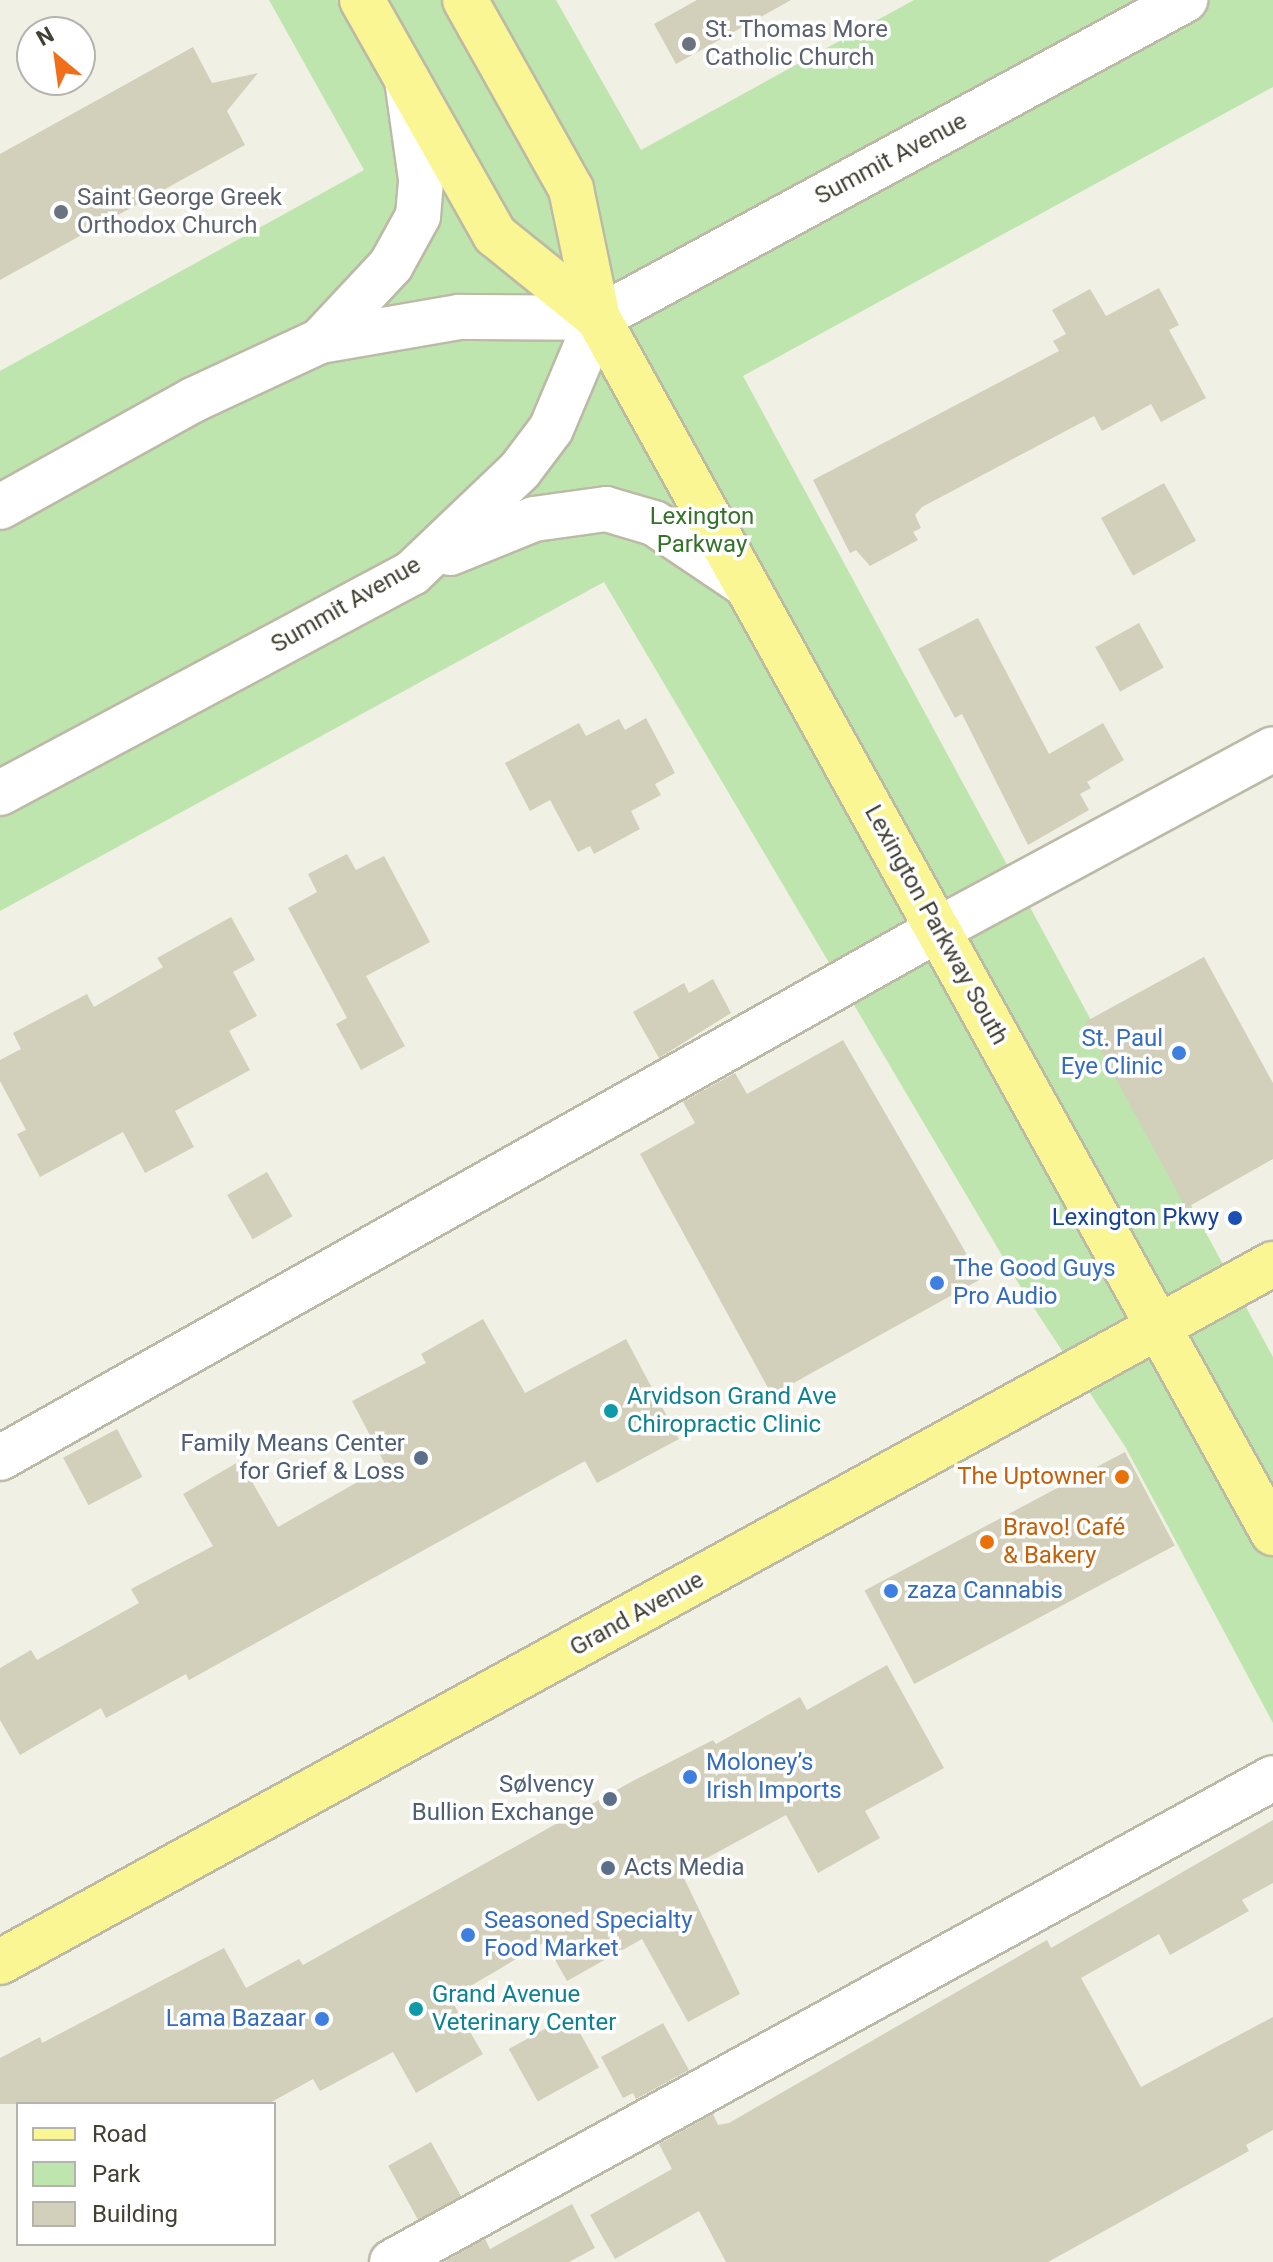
<!DOCTYPE html>
<meta charset="utf-8">
<style>
body{margin:0}
#map{position:relative;width:1273px;height:2262px;overflow:hidden;background:#f1f0e4;font-family:Roboto,sans-serif}
div>[style]{position:absolute}
.green>*{inset:0;background:#bfe5ae}
.building>*{inset:0;background:#d2cfba;transform-origin:0 0}
.roads{filter:drop-shadow(2px 0 #bcbaa7) drop-shadow(-2px 0 #bcbaa7) drop-shadow(0 2px #bcbaa7) drop-shadow(0 -2px #bcbaa7)}
.minor>*{height:44px;margin:-22px;padding:0 22px;transform-origin:22px;border-radius:22px;background:#fff}
.major>*{height:44px;margin:-22px;padding:0 22px;transform-origin:22px;border-radius:22px;background:#faf694}
.dots>*{width:22px;height:22px;translate:-50% -50%;box-sizing:border-box;border:4px solid #fff;border-radius:50%}
span{translate:-50% -50%;white-space:nowrap;text-align:center;line-height:1.15;-webkit-text-stroke:7px #fff;paint-order:stroke}
.worship-label{font-size:24px;color:#5b616d}
.left{translate:0 -50%;text-align:left}
.street-label{font-size:24px;color:#434134}
.park-label{font-size:24px;color:#34722a}
.shop-label{font-size:24px;color:#366cbe}
.right{translate:-100% -50%;text-align:right}
.transit-label{font-size:24px;color:#164399}
.culture-label{font-size:24px;color:#0d838f}
.service-label{font-size:24px;color:#4e5e75}
.food-label{font-size:24px;color:#c56008}
.legend{position:absolute;left:16px;top:2102px;width:260px;height:144px;box-sizing:border-box;background:#fff;border:2px solid #b4b3ae;margin:0;padding:10px 14px;list-style:none;font-size:24px;color:#434134}
.legend li{display:flex;align-items:center;gap:16px;height:40px}
.legend b{width:40px;border:2px solid #b4b3ae}
.north{position:absolute;left:16px;top:16px;width:80px;height:80px;box-sizing:border-box;background:#fff;border:2px solid #b4b3ae;border-radius:50%;rotate:331deg;font-size:22px;font-weight:700;line-height:32px;text-align:center;color:#434134}
.north::after{content:'';display:block;margin:auto;width:28px;height:36px;background:#f16f1b;clip-path:polygon(50% 0,100% 100%,50% 72%,0 100%)}
</style>
<div id="map">
<div class="green">
<i style="clip-path:polygon(269px 0,556px 0,641px 150px,914px 0,1273px 0,1273px 87px,743px 376px,1273px 1357px,1273px 1723px,1126px 1448px,1026px 1296px,604px 582px,0 911px,0 371px,364px 170px)"></i>
</div>
<div class="building">
<i style="clip-path:polygon(697px 0,791px 0,676px 64px,654px 24px)"></i>
<i style="clip-path:polygon(193px 47px,212px 83px,258px 73px,227px 111px,245px 145px,0 280px,0 154px)"></i>
<i style="clip-path:polygon(1159px 288px,1179px 325px,1169px 330px,1206px 398px,1161px 422px,1151px 404px,1102px 431px,1094px 416px,922px 507px,915px 515px,921px 528px,913px 532px,918px 540px,870px 566px,856px 550px,850px 553px,813px 480px,1059px 351px,1053px 341px,1066px 334px,1052px 310px,1090px 289px,1106px 316px)"></i>
<i style="left:1164px;top:483px;width:66px;height:72px;rotate:61deg"></i>
<i style="clip-path:polygon(978px 618px,1049px 754px,1103px 723px,1124px 760px,1087px 782px,1091px 788px,1080px 794px,1089px 810px,1028px 845px,962px 714px,955px 718px,918px 649px)"></i>
<i style="left:1139px;top:623px;width:51px;height:50px;rotate:61deg"></i>
<i style="clip-path:polygon(646px 718px,675px 773px,655px 784px,661px 795px,631px 811px,640px 829px,594px 854px,590px 846px,578px 852px,550px 800px,530px 811px,505px 763px,579px 723px,586px 736px,619px 719px,625px 730px)"></i>
<i style="clip-path:polygon(347px 854px,356px 870px,384px 856px,430px 942px,366px 976px,405px 1046px,361px 1070px,336px 1024px,347px 1018px,288px 908px,317px 892px,308px 874px)"></i>
<i style="clip-path:polygon(231px 917px,255px 960px,233px 972px,257px 1016px,229px 1031px,250px 1070px,175px 1111px,194px 1147px,145px 1173px,123px 1132px,40px 1177px,17px 1134px,26px 1130px,0 1081px,0 1060px,21px 1049px,13px 1033px,87px 994px,94px 1007px,163px 967px,157px 958px)"></i>
<i style="clip-path:polygon(1204px 957px,1273px 1083px,1273px 1159px,1186px 1208px,1085px 1022px)"></i>
<i style="clip-path:polygon(713px 979px,731px 1013px,659px 1058px,633px 1012px,684px 983px,689px 993px)"></i>
<i style="clip-path:polygon(843px 1040px,981px 1279px,772px 1395px,640px 1154px,695px 1123px,683px 1102px,735px 1073px,747px 1094px)"></i>
<i style="left:267px;top:1172px;width:51px;height:46px;rotate:60deg"></i>
<i style="clip-path:polygon(483px 1319px,525px 1393px,626px 1339px,679px 1439px,597px 1483px,585px 1461px,189px 1680px,186px 1674px,106px 1718px,101px 1708px,20px 1755px,0 1720px,0 1668px,31px 1650px,37px 1660px,139px 1603px,131px 1589px,213px 1546px,183px 1494px,240px 1461px,278px 1527px,386px 1466px,352px 1401px,426px 1363px,421px 1354px)"></i>
<i style="left:117px;top:1429px;width:54px;height:61px;rotate:62deg"></i>
<i style="left:1125px;top:1452px;width:106px;height:295px;rotate:62deg"></i>
<i style="clip-path:polygon(887px 1665px,944px 1768px,865px 1811px,880px 1838px,818px 1873px,786px 1815px,681px 1872px,740px 1994px,688px 2022px,642px 1939px,567px 1981px,545px 1942px,450px 1998px,483px 2054px,416px 2093px,393px 2052px,320px 2091px,313px 2079px,268px 2104px,0 2104px,0 2058px,40px 2037px,42px 2043px,224px 1948px,246px 1988px,299px 1959px,303px 1965px,631px 1782px,713px 1740px,716px 1744px,800px 1697px,807px 1710px)"></i>
<i style="clip-path:polygon(1273px 1820px,1273px 1883px,1242px 1900px,1249px 1911px,1170px 1955px,1159px 1934px,1081px 1978px,1141px 2087px,1273px 2017px,1273px 2130px,1246px 2145px,1249px 2151px,1048px 2262px,726px 2262px,699px 2211px,615px 2259px,590px 2215px,672px 2169px,659px 2144px,713px 2114px,718px 2125px,729px 2123px,1047px 1940px,1051px 1948px)"></i>
<i style="left:570px;top:2015px;width:60px;height:70px;rotate:61deg"></i>
<i style="clip-path:polygon(663px 2023px,689px 2070px,636px 2099px,633px 2093px,623px 2098px,601px 2057px)"></i>
<i style="left:431px;top:2142px;width:62px;height:49px;rotate:61deg"></i>
<i style="clip-path:polygon(572px 2204px,595px 2248px,569px 2262px,444px 2262px,485px 2239px,490px 2249px)"></i>
</div>
<div class="roads">
<div class="minor">
<i style="left:320px;top:341px;width:104px;rotate:-46.9deg"></i>
<i style="left:391px;top:265px;width:56px;rotate:-61.1deg"></i>
<i style="left:418px;top:216px;width:37px;rotate:-85deg"></i>
<i style="left:421px;top:179px;width:100px;rotate:-98deg"></i>
<i style="left:0;top:507px;width:221px;rotate:-29deg"></i>
<i style="left:193px;top:400px;width:140px;rotate:-24.9deg"></i>
<i style="left:320px;top:341px;width:141px;rotate:-9.8deg"></i>
<i style="left:459px;top:317px;width:139px;rotate:0.4deg"></i>
<i style="left:598px;top:318px;width:668px;rotate:-28.45deg"></i>
<i style="left:450px;top:553px;width:91px;rotate:-22deg"></i>
<i style="left:534px;top:519px;width:73px;rotate:-7.9deg"></i>
<i style="left:606px;top:509px;width:50px;rotate:16.3deg"></i>
<i style="left:654px;top:523px;width:107px;rotate:34deg"></i>
<i style="left:0;top:793px;width:467px;rotate:-28.1deg"></i>
<i style="left:412px;top:573px;width:149px;rotate:-43.6deg"></i>
<i style="left:520px;top:470px;width:51px;rotate:-52.9deg"></i>
<i style="left:551px;top:429px;width:121px;rotate:-67.1deg"></i>
<i style="left:0;top:1458px;width:1078px;rotate:-29.4deg"></i>
<i style="left:939px;top:929px;width:379px;rotate:-28.3deg"></i>
<i style="left:392px;top:2262px;width:1005px;rotate:-28.78deg"></i>
</div>
<div class="major">
<i style="left:362px;top:0;width:270px;rotate:60.5deg"></i>
<i style="left:495px;top:235px;width:132px;rotate:38.9deg"></i>
<i style="left:465px;top:0;width:217px;rotate:60.7deg"></i>
<i style="left:571px;top:189px;width:132px;rotate:78.2deg"></i>
<i style="left:598px;top:318px;width:1390px;rotate:60.95deg"></i>
<i style="left:0;top:1962px;width:1452px;rotate:-28.74deg"></i>
</div>
</div>
<div class="dots">
<i style="left:689px;top:44px;background:#6b7280"></i>
<i style="left:61px;top:212px;background:#6b7280"></i>
<i style="left:1179px;top:1053px;background:#3f7fe0"></i>
<i style="left:1235px;top:1218px;background:#1a4fb4"></i>
<i style="left:937px;top:1283px;background:#3f7fe0"></i>
<i style="left:611px;top:1411px;background:#0f9aa8"></i>
<i style="left:421px;top:1458px;background:#5c6f8a"></i>
<i style="left:1122px;top:1477px;background:#e8710a"></i>
<i style="left:987px;top:1542px;background:#e8710a"></i>
<i style="left:891px;top:1591px;background:#3f7fe0"></i>
<i style="left:690px;top:1777px;background:#3f7fe0"></i>
<i style="left:610px;top:1799px;background:#5c6f8a"></i>
<i style="left:608px;top:1868px;background:#5c6f8a"></i>
<i style="left:468px;top:1935px;background:#3f7fe0"></i>
<i style="left:416px;top:2009px;background:#0f9aa8"></i>
<i style="left:322px;top:2019px;background:#3f7fe0"></i>
</div>
<div class="worship-label">
<span class="left" style="left:705px;top:44px">St. Thomas More<br>Catholic Church</span>
<span class="left" style="left:77px;top:212px">Saint George Greek<br>Orthodox Church</span>
</div>
<div class="street-label">
<span style="left:891px;top:159px;rotate:-28deg">Summit Avenue</span>
<span style="left:346px;top:605px;rotate:-30deg">Summit Avenue</span>
<span style="left:936px;top:925px;rotate:61deg">Lexington Parkway South</span>
<span style="left:637px;top:1614px;rotate:-29deg">Grand Avenue</span>
</div>
<div class="park-label">
<span style="left:702px;top:531px">Lexington<br>Parkway</span>
</div>
<div class="shop-label">
<span class="right" style="left:1163px;top:1053px">St. Paul<br>Eye Clinic</span>
<span class="left" style="left:953px;top:1283px">The Good Guys<br>Pro Audio</span>
<span class="left" style="left:907px;top:1591px">zaza Cannabis</span>
<span class="left" style="left:706px;top:1777px">Moloney’s<br>Irish Imports</span>
<span class="left" style="left:484px;top:1935px">Seasoned Specialty<br>Food Market</span>
<span class="right" style="left:306px;top:2019px">Lama Bazaar</span>
</div>
<div class="transit-label">
<span class="right" style="left:1219px;top:1218px">Lexington Pkwy</span>
</div>
<div class="culture-label">
<span class="left" style="left:627px;top:1411px">Arvidson Grand Ave<br>Chiropractic Clinic</span>
<span class="left" style="left:432px;top:2009px">Grand Avenue<br>Veterinary Center</span>
</div>
<div class="service-label">
<span class="right" style="left:405px;top:1458px">Family Means Center<br>for Grief &amp; Loss</span>
<span class="right" style="left:594px;top:1799px">Sølvency<br>Bullion Exchange</span>
<span class="left" style="left:624px;top:1868px">Acts Media</span>
</div>
<div class="food-label">
<span class="right" style="left:1106px;top:1477px">The Uptowner</span>
<span class="left" style="left:1003px;top:1542px">Bravo! Café<br>&amp; Bakery</span>
</div>
<ul class="legend">
<li><b style="height:10px;background:#faf694"></b>Road</li>
<li><b style="height:22px;background:#bfe5ae"></b>Park</li>
<li><b style="height:22px;background:#d2cfba"></b>Building</li>
</ul>
<div class="north">N</div>
</div>
